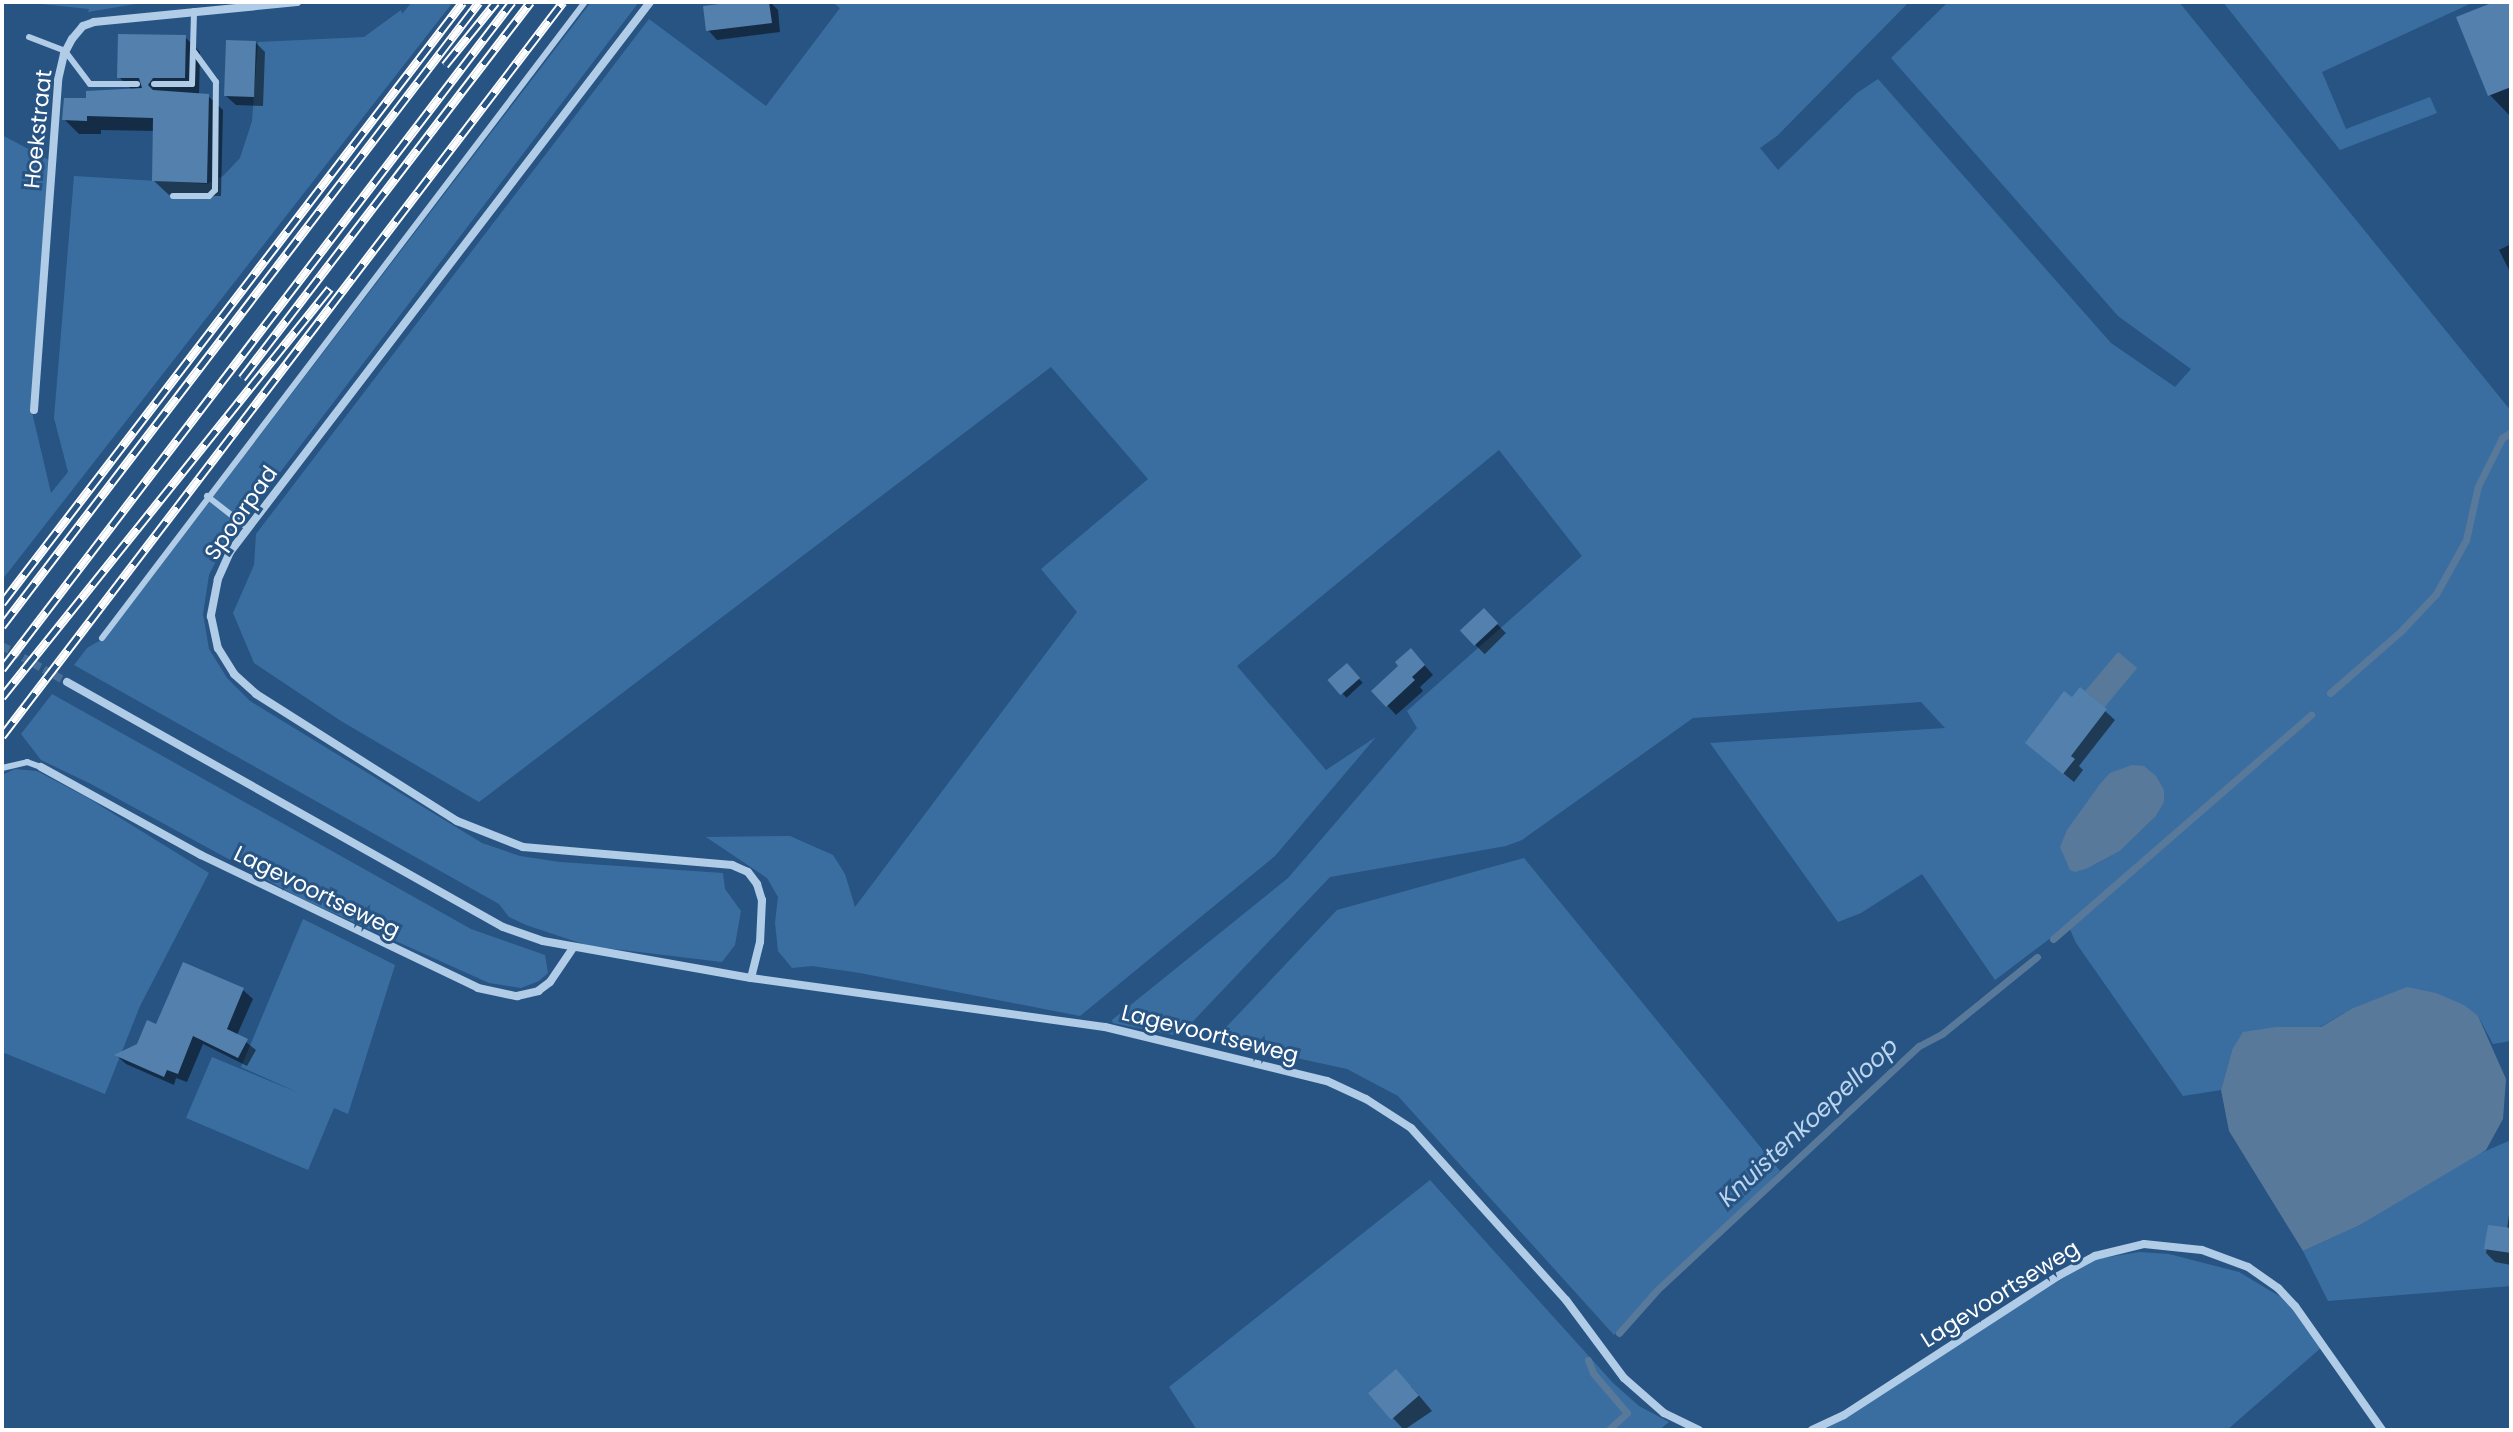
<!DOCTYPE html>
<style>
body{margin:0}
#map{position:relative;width:2513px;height:1432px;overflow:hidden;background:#275483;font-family:Poppins,sans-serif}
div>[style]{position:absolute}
.green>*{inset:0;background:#3b6ea0}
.water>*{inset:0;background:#59799a;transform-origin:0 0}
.shadow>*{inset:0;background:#0007;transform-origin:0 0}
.stream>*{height:7px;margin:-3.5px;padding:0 3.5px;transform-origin:3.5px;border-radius:3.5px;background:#59799a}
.building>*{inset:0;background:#5380ad;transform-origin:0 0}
.minor-tunnel>*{height:8px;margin-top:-4px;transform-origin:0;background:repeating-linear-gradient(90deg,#476e96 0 8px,transparent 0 12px)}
.service>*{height:6px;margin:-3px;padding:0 3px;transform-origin:3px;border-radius:3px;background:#b0cce7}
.minor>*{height:8px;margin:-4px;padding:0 4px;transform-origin:4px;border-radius:4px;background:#b0cce7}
.rail>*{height:9px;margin-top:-4.5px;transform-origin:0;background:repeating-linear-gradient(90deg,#275483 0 18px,#fff 0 36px);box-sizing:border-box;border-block:2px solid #fff}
span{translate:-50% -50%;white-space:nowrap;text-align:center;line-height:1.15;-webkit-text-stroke:6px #275483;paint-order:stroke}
.street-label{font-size:22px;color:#fff}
.water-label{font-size:24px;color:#bbd5ef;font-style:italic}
.frame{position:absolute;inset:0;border:4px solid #fff;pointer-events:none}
</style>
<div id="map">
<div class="green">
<i style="clip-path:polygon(23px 2px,147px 2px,88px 12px,89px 9px)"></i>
<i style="clip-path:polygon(412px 2px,453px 2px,2px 580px,2px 135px,49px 160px,31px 408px,51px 493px,68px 472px,54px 418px,74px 176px,207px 184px,223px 176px,240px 158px,252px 121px,258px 42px,364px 37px,401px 10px,402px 14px)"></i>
<i style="clip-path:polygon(591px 2px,639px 2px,223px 547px,209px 575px,203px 614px,209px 649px,227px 678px,250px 701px,482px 843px,520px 856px,560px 862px,723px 873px,725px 889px,741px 911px,735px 945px,722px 962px,589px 946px,526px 925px,509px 917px,499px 904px,74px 665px,87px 648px,106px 637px)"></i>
<i style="clip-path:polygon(evenodd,832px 2px,1909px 2px,1777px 136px,1760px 148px,1778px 170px,1857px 93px,1878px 79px,2111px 343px,2175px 387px,2191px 369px,2118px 316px,1891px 58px,1948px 2px,2179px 2px,2511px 411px,2511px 1041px,2493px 1044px,2478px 1016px,2351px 1009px,2320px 1027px,2276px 1027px,2232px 1050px,2221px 1090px,2183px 1096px,2076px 943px,2068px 925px,1995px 980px,1922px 874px,1861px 913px,1838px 922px,1710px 743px,1945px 728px,1921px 702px,1693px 718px,1522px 840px,1506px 846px,1330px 877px,1179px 1036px,1113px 1023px,1112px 1020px,1288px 878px,1417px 728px,1407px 711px,1582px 556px,1499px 450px,1237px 666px,1326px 770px,1376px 737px,1275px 856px,1080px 1016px,860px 973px,812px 966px,792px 968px,778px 951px,775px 923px,778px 897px,767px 878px,706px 837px,790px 836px,833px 855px,845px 874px,855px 907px,1077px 612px,1041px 569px,1148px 479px,1051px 367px,479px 802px,341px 721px,254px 663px,233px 613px,254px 565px,256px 534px,649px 19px,766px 106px,840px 8px,832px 2px,2155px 817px,2120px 851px,2088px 868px,2155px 817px)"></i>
<i style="clip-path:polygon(2223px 2px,2474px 2px,2322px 72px,2346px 129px,2430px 97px,2437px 113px,2340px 150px)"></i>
<i style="clip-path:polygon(52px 694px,471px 929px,545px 955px,548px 973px,539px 981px,521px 988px,489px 983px,300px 898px,91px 784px,41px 760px,21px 734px)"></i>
<i style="clip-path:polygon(15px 769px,37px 771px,88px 798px,209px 873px,140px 1006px,105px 1094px,2px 1052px,2px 775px)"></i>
<i style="clip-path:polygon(1524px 858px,1780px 1171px,1614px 1335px,1398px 1096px,1347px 1069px,1214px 1040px,1337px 910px)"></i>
<i style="clip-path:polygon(303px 919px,395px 965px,348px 1114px,334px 1108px,308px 1170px,186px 1118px,212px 1057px,299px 1093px,241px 1067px)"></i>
<i style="clip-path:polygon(2511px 1140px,2511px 1286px,2328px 1301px,2303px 1251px,2360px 1225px,2474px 1156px)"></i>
<i style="clip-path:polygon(1430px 1180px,1613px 1383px,1639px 1406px,1669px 1422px,1659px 1430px,1197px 1430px,1169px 1387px)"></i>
<i style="clip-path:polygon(2139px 1252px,2169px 1254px,2239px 1272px,2284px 1299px,2323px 1346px,2227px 1430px,1823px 1430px,2091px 1260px)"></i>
</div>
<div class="water">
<i style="left:2118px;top:652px;width:25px;height:51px;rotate:40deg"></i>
<i style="clip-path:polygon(2132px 765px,2144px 766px,2156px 776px,2164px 790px,2164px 802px,2155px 817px,2120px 851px,2088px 868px,2075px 872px,2070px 870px,2060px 847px,2067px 830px,2100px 784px,2110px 773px)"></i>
<i style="clip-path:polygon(2407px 987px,2436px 993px,2464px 1005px,2478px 1016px,2506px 1079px,2503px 1119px,2486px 1150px,2360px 1225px,2303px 1251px,2229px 1131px,2221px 1090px,2232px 1050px,2243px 1032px,2276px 1027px,2321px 1027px,2351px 1009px)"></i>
</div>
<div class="shadow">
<i style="clip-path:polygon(753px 2px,770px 2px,778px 10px,780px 32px,717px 40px,708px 30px)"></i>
<i style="clip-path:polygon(2499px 2px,2511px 2px,2509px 115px,2490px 95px)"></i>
<i style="clip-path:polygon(185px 37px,200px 52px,199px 95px,208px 96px,223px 110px,221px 196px,169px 195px,154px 181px,155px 131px,101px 130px,101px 134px,79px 134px,64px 119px,88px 100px,134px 92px,119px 77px)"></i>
<i style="clip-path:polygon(256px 43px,265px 52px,263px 106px,236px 105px,226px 96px)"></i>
<i style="clip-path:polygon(2511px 244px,2511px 274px,2499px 250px)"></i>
<i style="left:1484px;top:611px;width:31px;height:30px;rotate:45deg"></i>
<i style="clip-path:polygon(1420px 660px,1433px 675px,1420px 687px,1423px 691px,1396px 715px,1374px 691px)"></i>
<i style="left:1347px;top:666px;width:23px;height:22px;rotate:47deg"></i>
<i style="clip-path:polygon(2072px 700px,2105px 711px,2115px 720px,2079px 766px,2083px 770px,2074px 782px,2037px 752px)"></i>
<i style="clip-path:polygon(243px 990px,253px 999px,237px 1035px,256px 1050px,247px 1066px,203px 1044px,187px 1082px,176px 1078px,174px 1085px,126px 1064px,117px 1056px,139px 1046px,157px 1027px)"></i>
<i style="clip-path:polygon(2511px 1200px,2511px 1265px,2495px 1262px,2486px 1253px,2490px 1227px,2507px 1229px)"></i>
<i style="clip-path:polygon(1411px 1386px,1432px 1411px,1404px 1430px,1392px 1417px)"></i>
</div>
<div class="stream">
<i style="left:2330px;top:693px;width:94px;rotate:-41.1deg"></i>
<i style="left:2401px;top:631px;width:51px;rotate:-46.6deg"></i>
<i style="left:2436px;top:594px;width:62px;rotate:-60.9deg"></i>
<i style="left:2466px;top:540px;width:55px;rotate:-77.5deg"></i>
<i style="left:2478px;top:486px;width:54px;rotate:-63.4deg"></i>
<i style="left:2502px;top:438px;width:11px;rotate:-34deg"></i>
<i style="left:2053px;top:939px;width:342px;rotate:-41deg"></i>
<i style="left:1619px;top:1333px;width:57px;rotate:-48.5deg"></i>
<i style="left:1657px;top:1290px;width:358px;rotate:-43deg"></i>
<i style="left:1919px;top:1046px;width:27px;rotate:-28deg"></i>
<i style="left:1943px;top:1033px;width:121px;rotate:-39deg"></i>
<i style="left:1588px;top:1360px;width:14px;rotate:69deg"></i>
<i style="left:1593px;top:1373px;width:52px;rotate:49.6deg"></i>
<i style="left:1627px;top:1413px;width:25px;rotate:138deg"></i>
</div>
<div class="building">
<i style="clip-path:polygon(736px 2px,769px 2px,772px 23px,706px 31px,703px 6px)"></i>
<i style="clip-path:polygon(2494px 2px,2511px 2px,2511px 87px,2488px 96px,2456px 17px)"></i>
<i style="clip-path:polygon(118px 34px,186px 35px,185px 78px,153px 78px,148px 85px,153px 90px,209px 94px,207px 183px,152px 181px,153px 118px,87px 116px,87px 121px,62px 120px,64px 98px,86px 98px,86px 91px,142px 88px,139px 78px,117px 78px)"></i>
<i style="left:226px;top:40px;width:30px;height:56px;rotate:2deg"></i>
<i style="left:1484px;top:608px;width:21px;height:33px;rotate:47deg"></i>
<i style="clip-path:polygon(1411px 648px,1425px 665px,1412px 677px,1415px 680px,1386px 707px,1371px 691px,1398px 666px,1395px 662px)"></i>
<i style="left:1347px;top:663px;width:20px;height:26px;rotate:49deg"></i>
<i style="clip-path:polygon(2080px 687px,2107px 709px,2071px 756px,2075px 759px,2063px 774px,2025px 743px,2064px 691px,2072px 697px)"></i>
<i style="clip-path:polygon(183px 962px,244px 988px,227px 1029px,248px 1039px,238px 1058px,193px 1036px,178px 1074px,167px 1070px,164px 1077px,114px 1055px,137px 1044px,147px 1020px,156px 1024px)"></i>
<i style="clip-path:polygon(2488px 1225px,2511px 1228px,2511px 1253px,2484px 1249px)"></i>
<i style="left:1396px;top:1369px;width:35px;height:37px;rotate:49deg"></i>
</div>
<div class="minor-tunnel">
<i style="left:2px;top:646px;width:74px;rotate:29deg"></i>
</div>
<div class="service">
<i style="left:29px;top:37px;width:39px;rotate:21deg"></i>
<i style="left:65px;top:51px;width:41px;rotate:52.9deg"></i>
<i style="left:90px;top:84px;width:47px"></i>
<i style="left:154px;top:84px;width:38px"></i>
<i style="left:192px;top:84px;width:73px;rotate:-88.4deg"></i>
<i style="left:173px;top:196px;width:36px"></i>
<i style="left:209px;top:196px;width:8px;rotate:-45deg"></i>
<i style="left:215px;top:190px;width:108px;rotate:-89.5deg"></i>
<i style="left:216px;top:82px;width:39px;rotate:-126deg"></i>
<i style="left:207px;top:496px;width:52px;rotate:38deg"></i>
<i style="left:102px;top:638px;width:799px;rotate:-52.79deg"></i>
<i style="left:2px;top:768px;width:26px;rotate:-13deg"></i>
<i style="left:27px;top:762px;width:15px;rotate:20deg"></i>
</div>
<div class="minor">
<i style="left:650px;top:2px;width:692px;rotate:127.37deg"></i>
<i style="left:230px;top:552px;width:30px;rotate:114deg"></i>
<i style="left:218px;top:579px;width:38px;rotate:101deg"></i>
<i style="left:211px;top:616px;width:33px;rotate:78deg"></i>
<i style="left:218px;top:648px;width:31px;rotate:58deg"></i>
<i style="left:234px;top:674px;width:30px;rotate:42deg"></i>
<i style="left:256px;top:694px;width:238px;rotate:32.3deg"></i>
<i style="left:457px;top:821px;width:71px;rotate:21.5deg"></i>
<i style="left:523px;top:847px;width:210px;rotate:4.9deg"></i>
<i style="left:732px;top:865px;width:17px;rotate:24deg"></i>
<i style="left:748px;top:872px;width:15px;rotate:53deg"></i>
<i style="left:757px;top:884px;width:17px;rotate:73deg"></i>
<i style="left:762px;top:900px;width:42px;rotate:92.7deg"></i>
<i style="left:760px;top:942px;width:37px;rotate:104deg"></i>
<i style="left:34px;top:410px;width:331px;rotate:-85.8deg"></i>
<i style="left:58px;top:80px;width:27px;rotate:-77deg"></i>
<i style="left:64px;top:54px;width:17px;rotate:-62deg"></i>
<i style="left:72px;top:39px;width:17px;rotate:-50deg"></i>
<i style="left:83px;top:26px;width:12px;rotate:-20deg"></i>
<i style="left:94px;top:22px;width:204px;rotate:-5.6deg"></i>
<i style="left:67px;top:682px;width:500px;rotate:29.33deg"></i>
<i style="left:503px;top:927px;width:42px;rotate:19.3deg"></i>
<i style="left:543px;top:941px;width:211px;rotate:10.1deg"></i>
<i style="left:751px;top:978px;width:357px;rotate:7.9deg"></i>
<i style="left:1105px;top:1027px;width:228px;rotate:13.7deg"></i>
<i style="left:1327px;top:1081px;width:43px;rotate:24.8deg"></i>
<i style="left:1366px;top:1099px;width:54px;rotate:32.8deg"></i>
<i style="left:1411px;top:1128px;width:232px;rotate:48deg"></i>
<i style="left:1566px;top:1300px;width:97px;rotate:53.4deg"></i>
<i style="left:1624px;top:1378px;width:53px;rotate:41.2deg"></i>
<i style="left:1664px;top:1413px;width:39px;rotate:26deg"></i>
<i style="left:41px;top:767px;width:183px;rotate:28.8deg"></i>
<i style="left:201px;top:855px;width:307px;rotate:25.6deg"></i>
<i style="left:478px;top:988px;width:40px;rotate:12deg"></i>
<i style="left:517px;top:996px;width:22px;rotate:-13deg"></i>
<i style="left:538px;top:991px;width:15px;rotate:-37deg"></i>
<i style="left:550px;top:982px;width:41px;rotate:-55.9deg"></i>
<i style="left:1812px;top:1430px;width:35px;rotate:-25deg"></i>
<i style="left:1844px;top:1415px;width:255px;rotate:-33deg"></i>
<i style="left:2058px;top:1276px;width:42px;rotate:-28.4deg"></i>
<i style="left:2095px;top:1256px;width:50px;rotate:-13.8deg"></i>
<i style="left:2144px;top:1244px;width:58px;rotate:5.9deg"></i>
<i style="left:2202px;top:1250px;width:49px;rotate:20.3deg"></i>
<i style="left:2248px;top:1267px;width:37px;rotate:35deg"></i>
<i style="left:2278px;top:1288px;width:25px;rotate:47deg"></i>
<i style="left:2295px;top:1306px;width:151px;rotate:54.9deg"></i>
</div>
<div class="rail">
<i style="left:445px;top:65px;width:81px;rotate:-51deg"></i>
<i style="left:242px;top:378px;width:474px;rotate:-52.5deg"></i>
<i style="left:2px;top:603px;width:757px;rotate:-52.51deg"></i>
<i style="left:2px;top:626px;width:785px;rotate:-52.6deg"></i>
<i style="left:2px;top:669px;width:840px;rotate:-52.6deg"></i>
<i style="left:2px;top:697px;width:524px;rotate:-51.27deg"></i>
<i style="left:2px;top:736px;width:924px;rotate:-52.61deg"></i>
</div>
<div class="street-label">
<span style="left:38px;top:129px;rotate:-84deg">Hoekstraat</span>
<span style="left:241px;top:513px;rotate:-55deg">Spoorpad</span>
<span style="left:317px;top:892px;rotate:26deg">Lagevoortseweg</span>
<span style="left:1210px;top:1034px;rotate:14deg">Lagevoortseweg</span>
<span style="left:2000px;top:1294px;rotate:-32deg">Lagevoortseweg</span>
</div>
<div class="water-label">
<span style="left:1808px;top:1122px;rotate:-43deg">Knuistenkoepelloop</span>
</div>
<div class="frame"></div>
</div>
